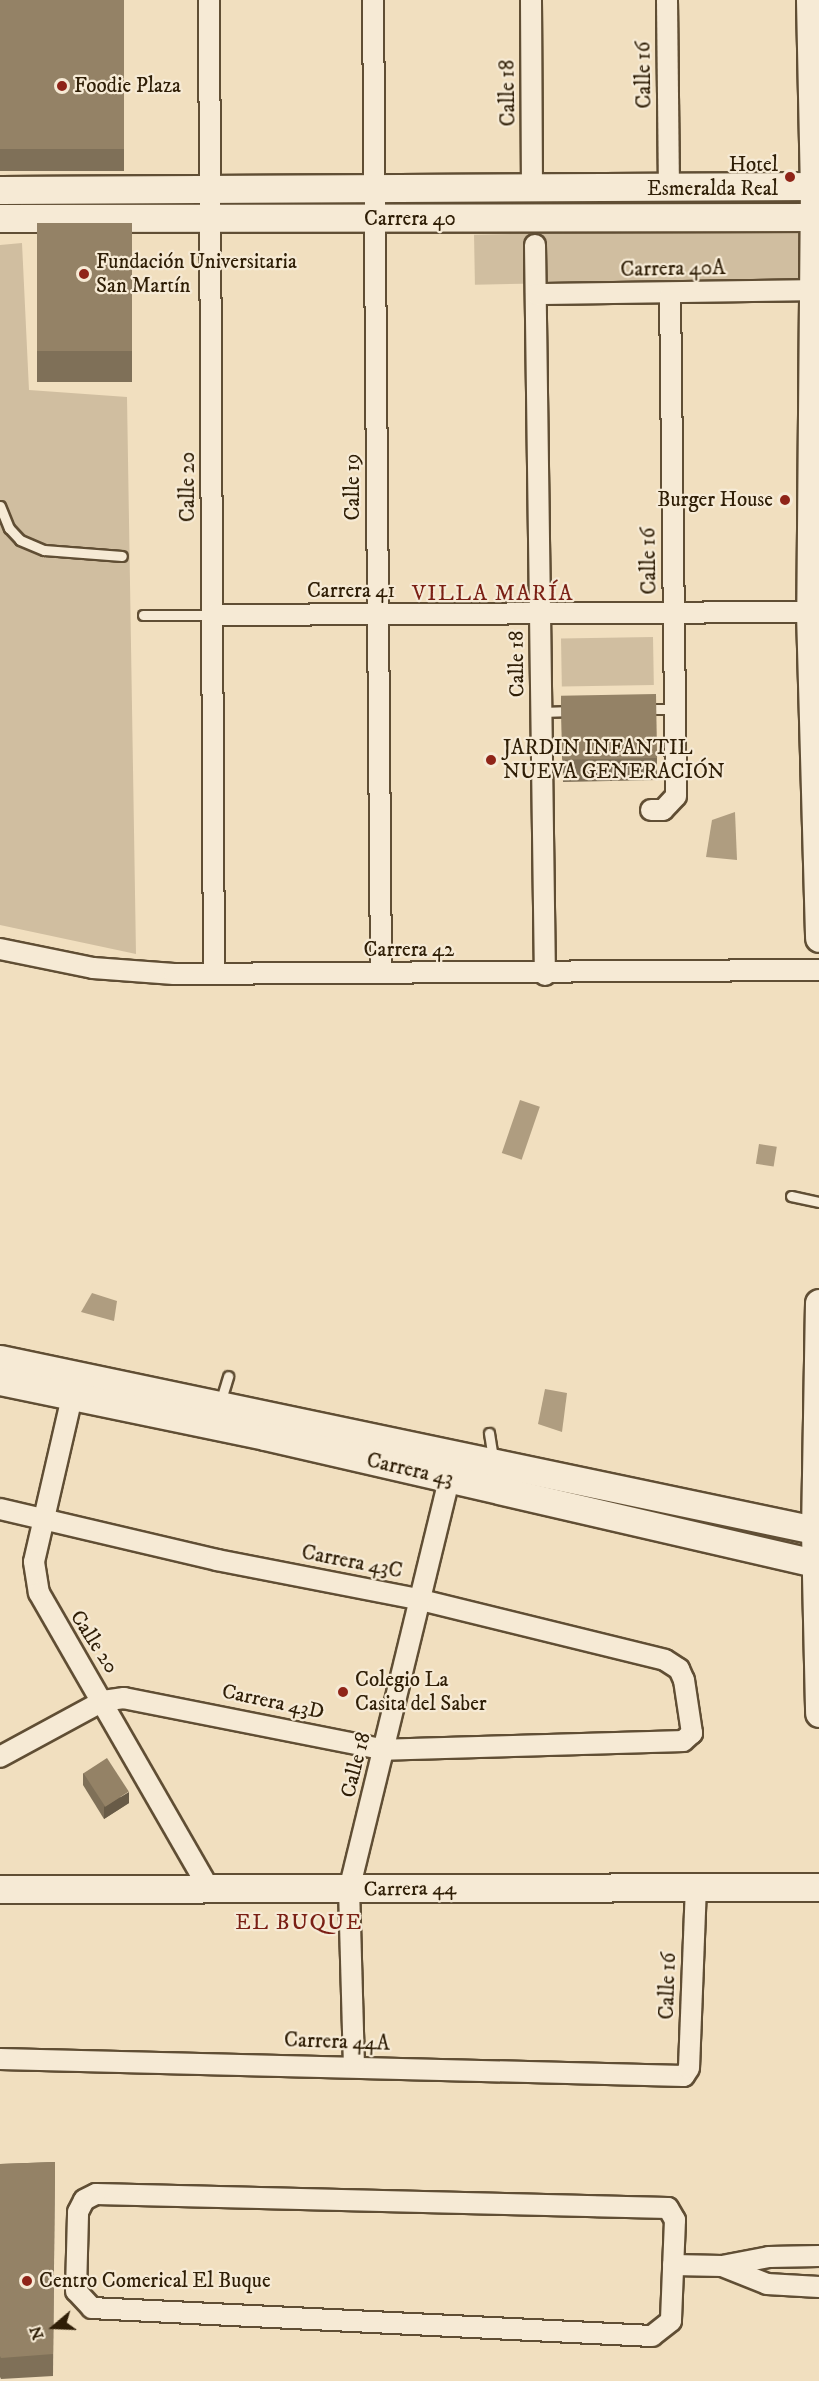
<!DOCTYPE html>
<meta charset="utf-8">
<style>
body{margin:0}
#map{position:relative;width:819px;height:2381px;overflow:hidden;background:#f1dfbf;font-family:"IM FELL DW Pica",serif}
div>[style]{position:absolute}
.green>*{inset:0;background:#d0bea0;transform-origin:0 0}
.water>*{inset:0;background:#af9d80;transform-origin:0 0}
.roads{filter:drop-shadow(2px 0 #604e34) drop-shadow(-2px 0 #604e34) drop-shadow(0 2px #604e34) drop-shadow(0 -2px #604e34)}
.lane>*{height:9px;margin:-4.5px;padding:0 4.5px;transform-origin:4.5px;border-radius:4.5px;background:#f6ead5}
.street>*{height:20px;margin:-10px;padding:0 10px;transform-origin:10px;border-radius:10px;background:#f6ead5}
.secondary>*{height:27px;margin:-13.5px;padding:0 13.5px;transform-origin:13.5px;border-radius:13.5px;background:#f6ead5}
.wall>*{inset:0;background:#7f7058;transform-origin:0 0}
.shaded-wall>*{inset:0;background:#685b47}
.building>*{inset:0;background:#948266;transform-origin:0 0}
.dots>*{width:16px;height:16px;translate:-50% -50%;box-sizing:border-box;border:3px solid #f6ead5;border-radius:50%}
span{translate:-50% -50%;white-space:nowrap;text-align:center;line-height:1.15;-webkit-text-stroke:4.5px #f6ead5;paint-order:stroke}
.street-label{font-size:21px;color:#2f1e06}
.poi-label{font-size:21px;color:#2f1e06}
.left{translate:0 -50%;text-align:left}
.right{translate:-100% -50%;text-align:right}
.neighbourhood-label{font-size:22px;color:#7a1f14;letter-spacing:1.5px}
.north{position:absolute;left:24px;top:2297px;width:60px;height:60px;-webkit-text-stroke:4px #f6ead5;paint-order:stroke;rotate:251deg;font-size:16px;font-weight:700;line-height:24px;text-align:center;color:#2f1e06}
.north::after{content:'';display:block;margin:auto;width:21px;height:27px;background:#2f1e06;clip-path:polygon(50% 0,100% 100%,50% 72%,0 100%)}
</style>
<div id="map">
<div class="green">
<i style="left:799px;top:229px;width:50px;height:325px;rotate:89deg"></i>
<i style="clip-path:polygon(22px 243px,29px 390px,127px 397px,136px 954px,0 925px,0 245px)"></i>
<i style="left:653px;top:637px;width:48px;height:92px;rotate:89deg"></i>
</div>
<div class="water">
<i style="clip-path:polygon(735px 812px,737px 860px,706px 857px,712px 820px)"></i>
<i style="left:520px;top:1100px;width:21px;height:56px;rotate:19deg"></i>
<i style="left:759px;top:1144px;width:18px;height:20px;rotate:9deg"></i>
<i style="clip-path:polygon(92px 1293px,117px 1301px,114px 1321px,81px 1312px)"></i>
<i style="clip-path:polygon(545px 1389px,567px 1393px,562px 1432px,538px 1424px)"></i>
</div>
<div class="roads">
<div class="lane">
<i style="left:0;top:506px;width:24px;rotate:68deg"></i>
<i style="left:9px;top:528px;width:16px;rotate:47deg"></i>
<i style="left:20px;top:540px;width:26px;rotate:23deg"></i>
<i style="left:44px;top:550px;width:78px;rotate:4.4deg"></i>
<i style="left:143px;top:615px;width:69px"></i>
<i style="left:646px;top:709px;width:29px"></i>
<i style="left:542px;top:712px;width:30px;rotate:-2deg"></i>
<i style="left:791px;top:1196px;width:29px;rotate:12deg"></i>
<i style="left:220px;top:1403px;width:28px;rotate:-73deg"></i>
<i style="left:489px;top:1433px;width:25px;rotate:81deg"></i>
</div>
<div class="street">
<i style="left:209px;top:0;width:974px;rotate:89.71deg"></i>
<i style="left:373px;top:0;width:973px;rotate:89.53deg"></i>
<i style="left:531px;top:0;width:186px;rotate:89.7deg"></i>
<i style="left:667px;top:0;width:185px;rotate:89.4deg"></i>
<i style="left:535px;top:245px;width:730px;rotate:89.22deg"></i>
<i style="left:536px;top:294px;width:276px;rotate:-0.8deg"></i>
<i style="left:212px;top:615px;width:598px;rotate:-0.29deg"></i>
<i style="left:651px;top:810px;width:12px"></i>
<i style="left:663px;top:810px;width:19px;rotate:-47deg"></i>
<i style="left:676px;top:796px;width:502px;rotate:-90.68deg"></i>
<i style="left:0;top:949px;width:95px;rotate:11.5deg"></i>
<i style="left:93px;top:968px;width:81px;rotate:4.2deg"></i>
<i style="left:174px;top:974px;width:645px;rotate:-0.36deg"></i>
<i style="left:72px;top:1397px;width:169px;rotate:103deg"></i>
<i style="left:34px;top:1562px;width:31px;rotate:81deg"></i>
<i style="left:39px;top:1593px;width:343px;rotate:60.1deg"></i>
<i style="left:0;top:1509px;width:223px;rotate:13.2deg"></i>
<i style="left:217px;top:1560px;width:204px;rotate:11deg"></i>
<i style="left:417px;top:1599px;width:255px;rotate:13.8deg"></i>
<i style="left:665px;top:1660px;width:17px;rotate:33deg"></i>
<i style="left:679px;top:1669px;width:12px;rotate:66deg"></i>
<i style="left:684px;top:1680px;width:54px;rotate:81.4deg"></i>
<i style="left:692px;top:1733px;width:12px;rotate:138deg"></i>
<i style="left:683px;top:1741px;width:297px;rotate:178.3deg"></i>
<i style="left:386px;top:1750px;width:267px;rotate:-168.8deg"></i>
<i style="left:124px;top:1698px;width:21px;rotate:172deg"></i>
<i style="left:103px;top:1701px;width:117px;rotate:151.5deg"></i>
<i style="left:0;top:2059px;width:684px;rotate:1.42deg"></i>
<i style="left:684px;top:2076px;width:9px;rotate:-58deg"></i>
<i style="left:689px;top:2068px;width:183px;rotate:-87.8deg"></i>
<i style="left:354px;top:2067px;width:177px;rotate:-91.6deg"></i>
<i style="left:349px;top:1890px;width:423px;rotate:-76.3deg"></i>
<i style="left:96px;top:2194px;width:572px;rotate:1.4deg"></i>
<i style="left:668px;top:2208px;width:14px;rotate:60deg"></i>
<i style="left:675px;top:2220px;width:101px;rotate:92.3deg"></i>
<i style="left:671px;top:2321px;width:24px;rotate:142deg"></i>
<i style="left:652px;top:2336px;width:561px;rotate:-177.14deg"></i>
<i style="left:92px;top:2308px;width:23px;rotate:-133deg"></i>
<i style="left:76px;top:2291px;width:79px;rotate:-88.5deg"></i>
<i style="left:78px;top:2212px;width:13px;rotate:-63deg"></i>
<i style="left:84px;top:2200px;width:13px;rotate:-27deg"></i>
<i style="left:673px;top:2265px;width:49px;rotate:1.2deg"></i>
<i style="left:722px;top:2266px;width:48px;rotate:-10.8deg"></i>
<i style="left:769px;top:2257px;width:50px;rotate:-1.1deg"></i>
<i style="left:722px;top:2266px;width:48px;rotate:21.8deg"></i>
<i style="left:767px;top:2284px;width:52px;rotate:3.3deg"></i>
</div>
<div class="secondary">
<i style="left:810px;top:0;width:185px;rotate:88.8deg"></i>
<i style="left:814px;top:185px;width:427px;rotate:90.5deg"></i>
<i style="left:810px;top:612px;width:326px;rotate:88.4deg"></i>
<i style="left:0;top:190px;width:819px;rotate:-0.28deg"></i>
<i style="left:0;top:218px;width:819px;rotate:-0.07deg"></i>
<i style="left:819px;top:1303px;width:228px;rotate:91deg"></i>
<i style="left:815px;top:1531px;width:182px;rotate:88.7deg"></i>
<i style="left:0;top:1359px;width:837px;rotate:11.86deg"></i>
<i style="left:0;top:1381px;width:271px;rotate:11.7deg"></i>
<i style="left:265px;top:1436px;width:569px;rotate:13.01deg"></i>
<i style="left:0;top:1889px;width:819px;rotate:-0.14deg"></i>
</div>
</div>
<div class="wall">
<i style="left:0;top:0;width:124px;height:171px"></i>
<i style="left:37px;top:223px;width:95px;height:159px"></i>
<i style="clip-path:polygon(561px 697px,657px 758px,657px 780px,563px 782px)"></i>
<i style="clip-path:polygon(83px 1773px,129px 1803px,104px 1819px,83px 1785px)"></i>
<i style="clip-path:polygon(55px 2162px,53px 2376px,1px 2379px,0 2377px,0 2164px)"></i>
</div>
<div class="shaded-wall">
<i style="clip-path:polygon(129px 1792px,129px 1803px,104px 1819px,104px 1807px)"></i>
</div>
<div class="building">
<i style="left:0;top:0;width:124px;height:149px"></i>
<i style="left:37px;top:223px;width:95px;height:128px"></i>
<i style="left:656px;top:694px;width:64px;height:95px;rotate:89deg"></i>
<i style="left:107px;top:1758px;width:40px;height:28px;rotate:57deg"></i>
<i style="clip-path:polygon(55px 2162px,53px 2354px,1px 2358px,0 2356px,0 2164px)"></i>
</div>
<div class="dots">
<i style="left:62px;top:86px;background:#8f2418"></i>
<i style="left:790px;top:177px;background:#8f2418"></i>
<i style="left:84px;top:274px;background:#8f2418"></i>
<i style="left:785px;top:500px;background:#8f2418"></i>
<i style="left:491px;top:760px;background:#8f2418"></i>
<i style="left:343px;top:1692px;background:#8f2418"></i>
<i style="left:27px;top:2281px;background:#8f2418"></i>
</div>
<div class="street-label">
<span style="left:644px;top:75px;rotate:-91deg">Calle 16</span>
<span style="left:508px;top:93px;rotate:-91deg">Calle 18</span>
<span style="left:410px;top:219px">Carrera 40</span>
<span style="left:673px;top:269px;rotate:-1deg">Carrera 40A</span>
<span style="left:188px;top:487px;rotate:-90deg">Calle 20</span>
<span style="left:353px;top:487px;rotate:-90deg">Calle 19</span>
<span style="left:649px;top:561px;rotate:-91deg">Calle 16</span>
<span style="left:351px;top:591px">Carrera 41</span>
<span style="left:517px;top:664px;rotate:-91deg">Calle 18</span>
<span style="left:409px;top:950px">Carrera 42</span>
<span style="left:410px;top:1470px;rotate:13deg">Carrera 43</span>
<span style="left:352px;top:1562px;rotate:11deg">Carrera 43C</span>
<span style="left:94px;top:1642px;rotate:57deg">Calle 20</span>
<span style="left:273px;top:1702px;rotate:12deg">Carrera 43D</span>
<span style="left:356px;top:1765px;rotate:-76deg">Calle 18</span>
<span style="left:410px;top:1889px;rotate:-1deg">Carrera 44</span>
<span style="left:668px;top:1986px;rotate:-88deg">Calle 16</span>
<span style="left:337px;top:2042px;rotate:2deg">Carrera 44A</span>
</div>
<div class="poi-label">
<span class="left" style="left:74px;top:86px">Foodie Plaza</span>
<span class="right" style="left:778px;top:177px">Hotel<br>Esmeralda Real</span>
<span class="left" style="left:96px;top:274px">Fundación Universitaria<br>San Martín</span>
<span class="right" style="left:773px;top:500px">Burger House</span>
<span class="left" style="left:503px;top:760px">JARDIN INFANTIL<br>NUEVA GENERACIÓN</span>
<span class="left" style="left:355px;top:1692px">Colegio La<br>Casita del Saber</span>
<span class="left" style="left:39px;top:2281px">Centro Comerical El Buque</span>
</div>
<div class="neighbourhood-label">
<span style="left:493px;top:594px">VILLA MARÍA</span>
<span style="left:299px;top:1923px">EL BUQUE</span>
</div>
<div class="north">N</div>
</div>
